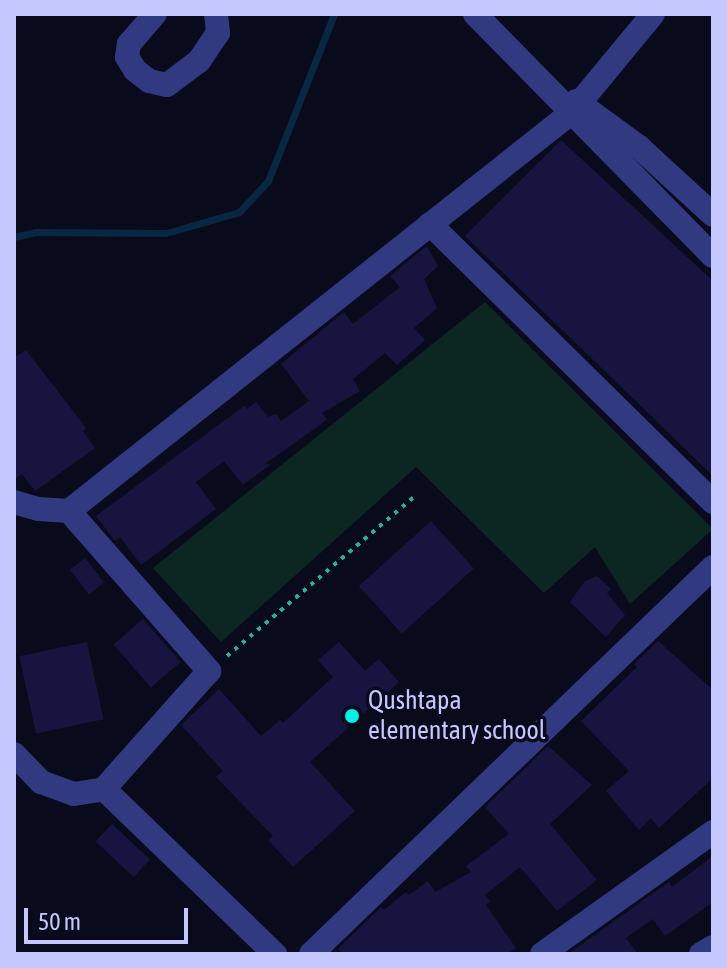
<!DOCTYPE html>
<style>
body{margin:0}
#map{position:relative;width:727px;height:968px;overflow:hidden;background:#0a0a1d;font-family:"Asap Condensed",sans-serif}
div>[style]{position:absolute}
.green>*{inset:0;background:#0c2722}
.stream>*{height:7px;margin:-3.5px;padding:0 3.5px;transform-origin:3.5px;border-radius:3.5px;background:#082742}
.building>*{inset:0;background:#17153f;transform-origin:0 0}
.path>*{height:4px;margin-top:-2px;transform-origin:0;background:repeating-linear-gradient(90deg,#24b598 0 4px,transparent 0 10px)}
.minor>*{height:24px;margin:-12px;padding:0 12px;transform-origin:12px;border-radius:12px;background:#313980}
.dots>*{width:22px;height:22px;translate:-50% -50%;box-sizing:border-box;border:4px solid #0a0a1d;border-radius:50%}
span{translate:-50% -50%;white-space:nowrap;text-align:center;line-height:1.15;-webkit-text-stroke:7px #0a0a1d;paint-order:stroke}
.poi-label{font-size:26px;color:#c5c7ff}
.left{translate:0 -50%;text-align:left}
.frame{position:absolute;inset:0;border:16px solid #c5c7ff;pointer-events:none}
.scale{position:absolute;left:24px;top:908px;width:164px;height:36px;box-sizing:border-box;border:4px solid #c5c7ff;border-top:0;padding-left:10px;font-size:24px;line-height:28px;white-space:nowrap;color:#c5c7ff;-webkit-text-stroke:6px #0a0a1d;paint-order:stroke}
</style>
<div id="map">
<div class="green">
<i style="clip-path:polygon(485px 302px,713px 529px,630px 604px,595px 547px,544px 593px,416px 467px,221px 642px,153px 568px)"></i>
</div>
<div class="stream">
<i style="left:14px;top:237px;width:23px;rotate:-13deg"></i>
<i style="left:36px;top:232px;width:130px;rotate:0.4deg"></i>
<i style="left:166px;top:233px;width:76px;rotate:-16deg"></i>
<i style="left:239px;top:212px;width:42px;rotate:-46.9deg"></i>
<i style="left:268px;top:181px;width:180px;rotate:-68.4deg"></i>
</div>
<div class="building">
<i style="clip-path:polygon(561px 140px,713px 281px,713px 476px,465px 236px)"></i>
<i style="clip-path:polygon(427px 246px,438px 266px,424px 279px,437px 308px,414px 328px,425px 340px,397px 365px,385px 353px,353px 379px,360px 391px,322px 413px,327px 420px,266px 463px,270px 465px,243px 485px,224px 461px,196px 482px,216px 509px,141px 565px,120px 537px,115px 541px,96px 516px,244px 406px,247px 409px,256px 402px,268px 417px,276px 414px,281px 421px,309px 401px,281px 364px,344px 312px,353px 324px,400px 287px,390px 276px)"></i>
<i style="clip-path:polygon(26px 350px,86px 428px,83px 431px,95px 448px,35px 491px,22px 474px,14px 480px,14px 358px)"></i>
<i style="left:431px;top:521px;width:64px;height:97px;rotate:48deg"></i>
<i style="left:85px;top:558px;width:31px;height:19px;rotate:52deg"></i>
<i style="clip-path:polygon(597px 576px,611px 589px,607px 593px,625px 615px,606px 637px,570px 602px,585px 581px)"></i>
<i style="left:143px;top:619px;width:57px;height:39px;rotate:49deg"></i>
<i style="clip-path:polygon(658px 641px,713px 690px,713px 778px,659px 828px,651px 818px,639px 830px,606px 791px,629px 771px,581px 721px,637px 667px,634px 664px)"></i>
<i style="left:87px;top:642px;width:79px;height:69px;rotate:78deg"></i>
<i style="clip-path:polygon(339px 642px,365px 671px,379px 659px,399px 682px,310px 762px,355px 811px,293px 867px,268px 840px,273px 836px,216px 777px,223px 771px,181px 725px,219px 689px,261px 736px,280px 720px,283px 723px,333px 677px,318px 660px)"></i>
<i style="clip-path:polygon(548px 746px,592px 785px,550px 824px,597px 880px,557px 911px,520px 867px,485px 895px,490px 901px,486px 905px,516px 948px,507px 954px,343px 954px,338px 949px,381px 907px,384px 910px,406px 892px,409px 895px,428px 881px,435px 892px,471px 872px,466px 866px,509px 834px,485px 807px)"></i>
<i style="left:112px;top:824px;width:52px;height:24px;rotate:43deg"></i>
<i style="clip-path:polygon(713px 856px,713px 902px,665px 936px,653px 919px,626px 938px,638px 954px,568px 954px,669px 882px,672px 887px)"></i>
</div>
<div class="path">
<i style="left:227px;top:656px;width:245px;rotate:-40.4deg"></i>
</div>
<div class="minor">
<i style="left:155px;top:14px;width:40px;rotate:131deg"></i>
<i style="left:129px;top:44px;width:13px;rotate:99deg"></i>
<i style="left:127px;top:57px;width:15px;rotate:58deg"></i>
<i style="left:135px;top:70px;width:18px;rotate:38deg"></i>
<i style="left:149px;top:81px;width:18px;rotate:13deg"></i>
<i style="left:167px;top:85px;width:40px;rotate:-37deg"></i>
<i style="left:199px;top:61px;width:34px;rotate:-56deg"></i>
<i style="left:218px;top:33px;width:19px;rotate:-96deg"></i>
<i style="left:475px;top:14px;width:339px;rotate:45.5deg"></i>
<i style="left:576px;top:101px;width:78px;rotate:36.1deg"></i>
<i style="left:639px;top:147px;width:100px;rotate:42.6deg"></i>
<i style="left:430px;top:224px;width:397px;rotate:44.5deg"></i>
<i style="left:14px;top:502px;width:26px;rotate:16deg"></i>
<i style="left:39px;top:509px;width:30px;rotate:4deg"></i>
<i style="left:69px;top:511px;width:642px;rotate:-38.42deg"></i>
<i style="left:572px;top:112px;width:127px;rotate:-50.4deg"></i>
<i style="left:69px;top:511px;width:213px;rotate:48.8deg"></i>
<i style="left:209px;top:671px;width:158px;rotate:131.7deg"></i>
<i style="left:14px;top:754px;width:39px;rotate:46deg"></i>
<i style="left:41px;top:782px;width:35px;rotate:20deg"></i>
<i style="left:74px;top:794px;width:30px;rotate:-9deg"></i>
<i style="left:104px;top:789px;width:238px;rotate:44deg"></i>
<i style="left:311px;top:954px;width:558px;rotate:-43.91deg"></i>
<i style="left:542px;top:954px;width:210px;rotate:-35.5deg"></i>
<i style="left:701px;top:954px;width:14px;rotate:-30deg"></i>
</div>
<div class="dots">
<i style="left:352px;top:716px;background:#00f0e8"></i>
</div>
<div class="poi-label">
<span class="left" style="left:368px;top:716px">Qushtapa<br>elementary school</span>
</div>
<div class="frame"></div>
<div class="scale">50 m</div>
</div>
